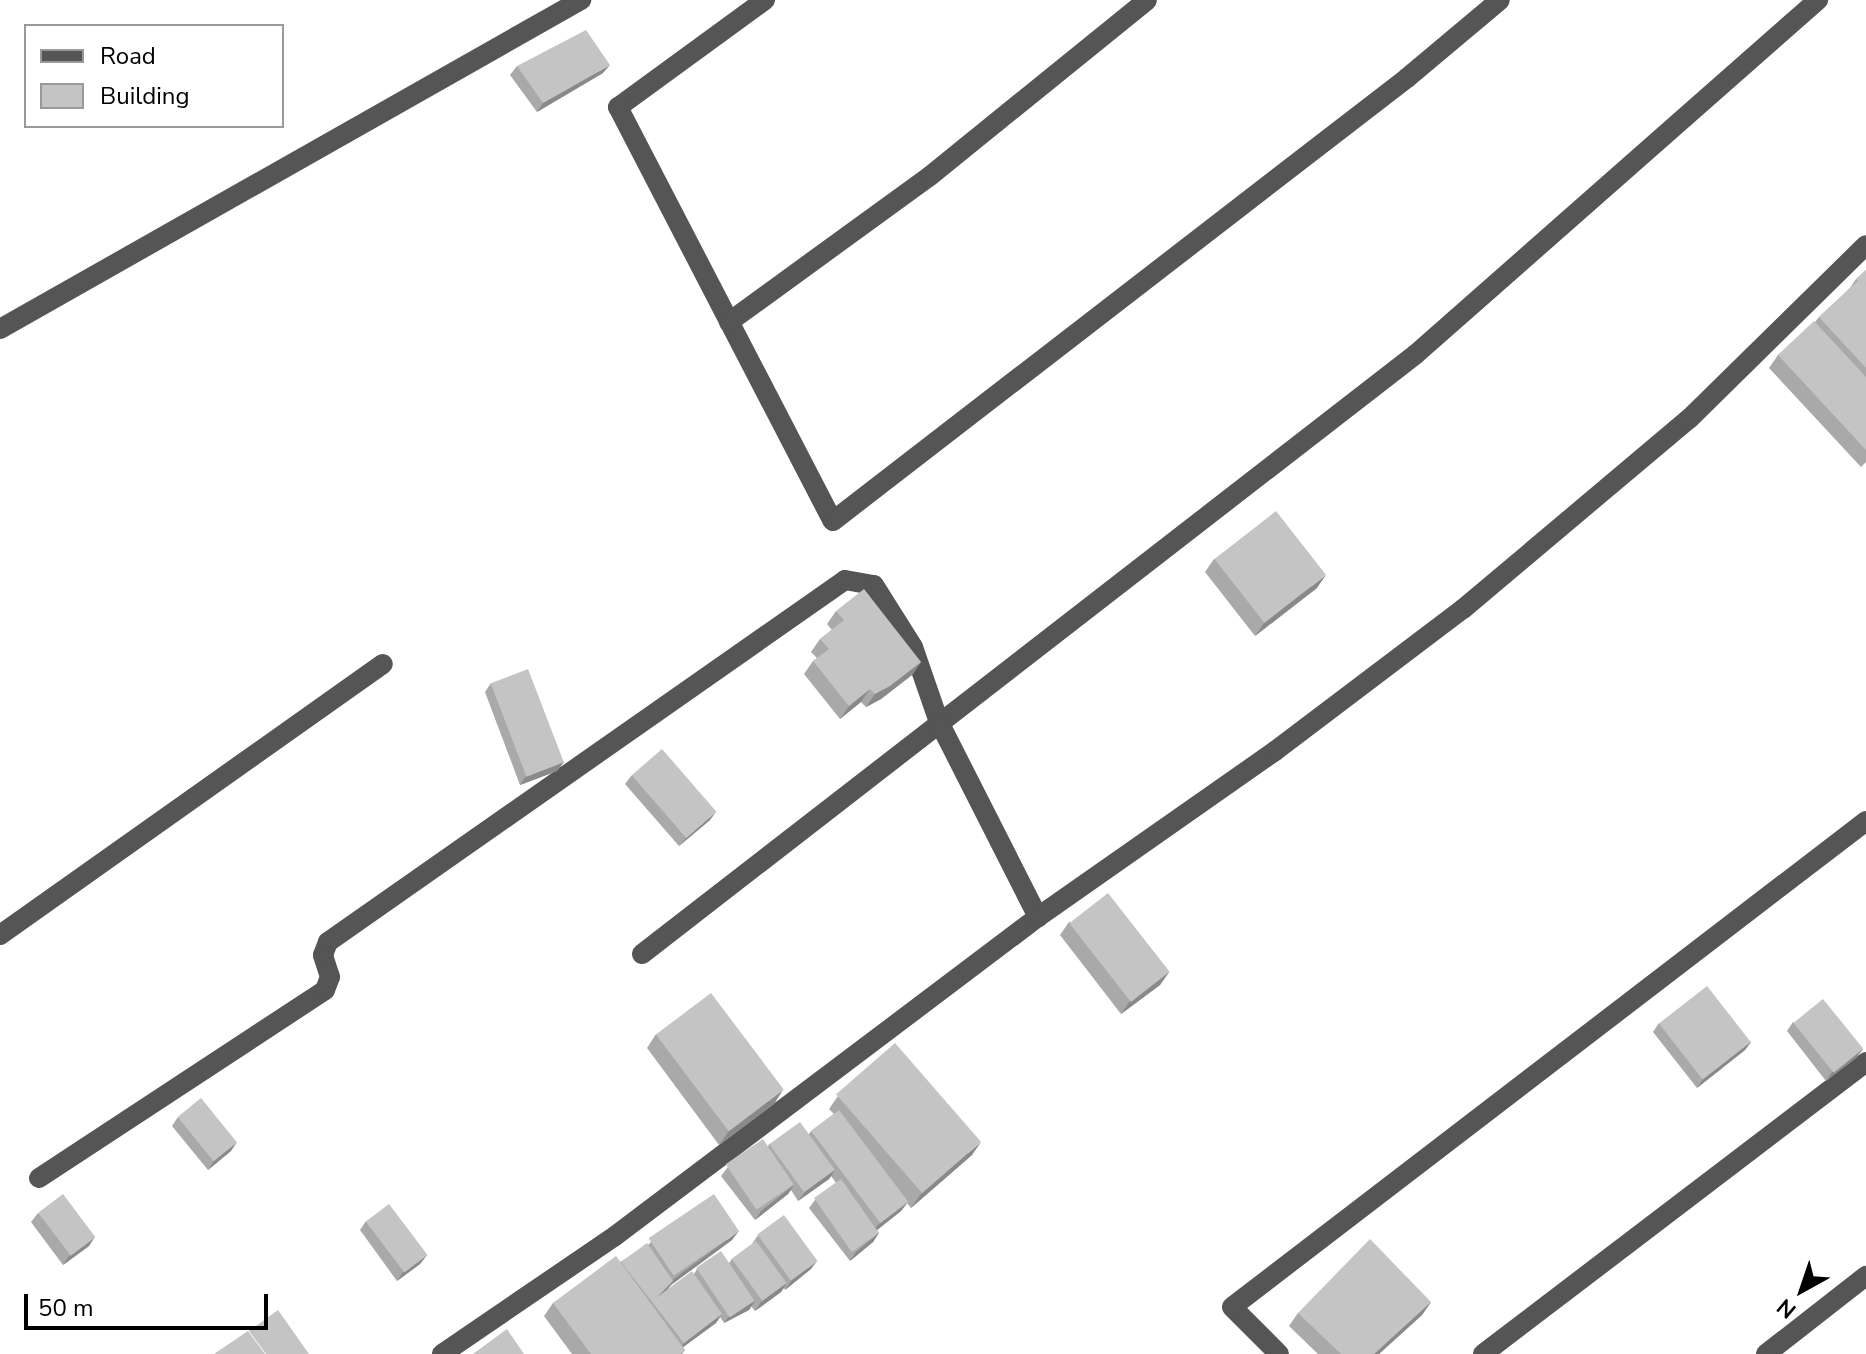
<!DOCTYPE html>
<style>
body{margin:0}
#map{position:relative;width:1866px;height:1354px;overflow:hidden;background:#fff;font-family:"Nunito Sans",sans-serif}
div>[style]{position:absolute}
.minor>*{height:20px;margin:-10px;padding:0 10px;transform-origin:10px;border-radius:10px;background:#555}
.wall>*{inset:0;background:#a9a9a9}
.shaded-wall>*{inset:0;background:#898989}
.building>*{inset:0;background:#c4c4c4;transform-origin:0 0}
span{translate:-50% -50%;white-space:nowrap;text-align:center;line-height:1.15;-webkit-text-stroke:6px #fff;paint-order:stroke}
.legend{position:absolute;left:24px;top:24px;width:260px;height:104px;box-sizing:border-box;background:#fff;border:2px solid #999;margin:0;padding:10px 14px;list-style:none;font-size:24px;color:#000}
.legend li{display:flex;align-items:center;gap:16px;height:40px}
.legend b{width:40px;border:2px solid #999}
.north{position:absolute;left:1762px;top:1250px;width:80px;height:80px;-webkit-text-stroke:6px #fff;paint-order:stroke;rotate:220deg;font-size:22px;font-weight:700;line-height:32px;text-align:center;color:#000}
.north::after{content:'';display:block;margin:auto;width:28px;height:36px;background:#000;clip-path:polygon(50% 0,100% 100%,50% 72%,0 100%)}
.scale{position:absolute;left:24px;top:1294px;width:244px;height:36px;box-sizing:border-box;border:4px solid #000;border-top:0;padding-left:10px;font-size:24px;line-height:28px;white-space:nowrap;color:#000;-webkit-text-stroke:6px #fff;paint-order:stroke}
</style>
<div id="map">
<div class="minor">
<i style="left:765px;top:0;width:182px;rotate:143.9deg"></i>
<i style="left:618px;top:107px;width:466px;rotate:62.6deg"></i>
<i style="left:833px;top:521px;width:725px;rotate:-37.66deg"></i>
<i style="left:1407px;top:78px;width:121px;rotate:-40deg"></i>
<i style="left:729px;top:322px;width:248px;rotate:-36deg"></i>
<i style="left:930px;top:176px;width:279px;rotate:-39deg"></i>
<i style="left:0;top:329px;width:668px;rotate:-29.52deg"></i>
<i style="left:0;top:935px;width:469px;rotate:-35.3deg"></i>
<i style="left:642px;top:954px;width:979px;rotate:-37.78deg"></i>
<i style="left:1416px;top:354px;width:536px;rotate:-41.37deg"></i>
<i style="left:39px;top:1178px;width:342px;rotate:-33.3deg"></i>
<i style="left:325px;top:990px;width:14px;rotate:-69deg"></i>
<i style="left:330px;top:977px;width:23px;rotate:-108deg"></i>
<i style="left:323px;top:955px;width:14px;rotate:-69deg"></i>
<i style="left:328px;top:942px;width:631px;rotate:-35deg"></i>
<i style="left:845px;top:580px;width:29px;rotate:10deg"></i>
<i style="left:874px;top:585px;width:73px;rotate:57.8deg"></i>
<i style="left:913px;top:647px;width:79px;rotate:70.9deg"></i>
<i style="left:939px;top:722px;width:219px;rotate:63.1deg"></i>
<i style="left:442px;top:1354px;width:209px;rotate:-34.3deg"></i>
<i style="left:615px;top:1236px;width:530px;rotate:-37.02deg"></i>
<i style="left:1038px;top:917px;width:289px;rotate:-35deg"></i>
<i style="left:1275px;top:751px;width:236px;rotate:-37.1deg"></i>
<i style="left:1463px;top:609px;width:295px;rotate:-40.1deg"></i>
<i style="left:1689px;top:419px;width:248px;rotate:-44.5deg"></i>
<i style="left:1279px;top:1354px;width:66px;rotate:-135deg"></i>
<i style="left:1232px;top:1307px;width:799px;rotate:-37.47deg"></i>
<i style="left:1483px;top:1354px;width:482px;rotate:-37.3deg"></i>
<i style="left:1766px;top:1354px;width:127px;rotate:-38deg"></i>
</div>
<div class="wall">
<i style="clip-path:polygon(517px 66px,603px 73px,537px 112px,510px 75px)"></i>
<i style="clip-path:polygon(1866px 270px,1866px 462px,1861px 467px,1769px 368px,1778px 355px,1815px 322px,1819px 317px,1850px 288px,1856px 279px)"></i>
<i style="clip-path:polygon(1214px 559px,1317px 588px,1255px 636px,1205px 572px)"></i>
<i style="clip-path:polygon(836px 611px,921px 662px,912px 675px,881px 699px,866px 707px,861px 702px,840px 719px,804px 674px,813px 661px,817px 658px,811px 652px,820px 639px,832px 630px,827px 624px)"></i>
<i style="clip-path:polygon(491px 683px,564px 762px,557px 771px,520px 785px,485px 692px)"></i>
<i style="clip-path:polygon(632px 775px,710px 820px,679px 846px,625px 784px)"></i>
<i style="clip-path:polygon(1069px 922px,1169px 972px,1160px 985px,1121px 1014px,1060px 935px)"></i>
<i style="clip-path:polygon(1793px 1022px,1863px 1049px,1856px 1058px,1826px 1081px,1787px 1031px)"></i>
<i style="clip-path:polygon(1659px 1023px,1751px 1042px,1745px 1050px,1697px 1088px,1653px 1032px)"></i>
<i style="clip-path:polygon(656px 1034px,774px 1104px,719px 1145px,647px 1048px)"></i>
<i style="clip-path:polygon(838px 1096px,972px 1155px,911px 1208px,907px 1203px,901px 1211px,877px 1230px,879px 1233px,873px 1242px,850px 1261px,809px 1208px,815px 1200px,836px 1183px,831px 1176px,829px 1179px,798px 1201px,791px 1190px,788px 1194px,755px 1220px,721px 1176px,728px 1167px,768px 1147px,769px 1144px,809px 1134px,811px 1131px,834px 1114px,829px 1109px)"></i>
<i style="clip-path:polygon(178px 1117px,231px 1151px,208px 1170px,172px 1126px)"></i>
<i style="clip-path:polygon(38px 1213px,89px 1246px,63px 1265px,31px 1222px)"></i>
<i style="clip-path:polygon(366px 1221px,427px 1255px,420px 1264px,397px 1281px,360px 1230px)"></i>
<i style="clip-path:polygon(758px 1235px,811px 1269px,785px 1290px,784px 1288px,781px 1292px,755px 1311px,751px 1306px,749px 1310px,724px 1323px,720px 1317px,716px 1323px,683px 1347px,685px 1350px,682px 1354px,572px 1354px,544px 1316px,553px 1303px,648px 1245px,651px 1242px,732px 1240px,671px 1285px,668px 1289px,694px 1274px,697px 1269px,729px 1263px,732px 1259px,752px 1244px)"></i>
<i style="clip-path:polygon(1431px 1302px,1422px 1315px,1379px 1354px,1318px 1354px,1289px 1326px,1298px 1313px)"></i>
</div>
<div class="shaded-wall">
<i style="clip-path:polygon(610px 65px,603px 73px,537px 112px,543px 103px)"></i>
<i style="clip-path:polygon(1326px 575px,1317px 588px,1255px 636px,1264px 623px)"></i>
<i style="clip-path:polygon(921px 662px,912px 675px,881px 699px,866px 707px,875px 694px)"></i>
<i style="clip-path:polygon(870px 689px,861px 702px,840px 719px,849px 706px)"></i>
<i style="clip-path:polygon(564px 762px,557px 771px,520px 785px,526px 776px)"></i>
<i style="clip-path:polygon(716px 812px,710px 820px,679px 846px,686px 838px)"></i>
<i style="clip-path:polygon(1169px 972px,1160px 985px,1121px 1014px,1130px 1001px)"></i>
<i style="clip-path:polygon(1751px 1042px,1745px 1050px,1697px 1088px,1703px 1079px)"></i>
<i style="clip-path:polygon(1863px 1049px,1856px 1058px,1826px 1081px,1832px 1072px)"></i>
<i style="clip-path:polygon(783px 1090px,774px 1104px,719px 1145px,728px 1132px)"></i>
<i style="clip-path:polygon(237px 1142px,231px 1151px,208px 1170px,214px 1161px)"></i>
<i style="clip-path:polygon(981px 1142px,972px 1155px,911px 1208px,920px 1195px)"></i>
<i style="clip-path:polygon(835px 1170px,829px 1179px,798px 1201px,805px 1192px)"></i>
<i style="clip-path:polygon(794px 1185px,788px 1194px,755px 1220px,761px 1211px)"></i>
<i style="clip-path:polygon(908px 1202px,901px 1211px,872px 1234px,878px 1225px)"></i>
<i style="clip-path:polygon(739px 1231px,732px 1240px,671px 1285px,667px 1290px,652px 1303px,675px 1278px)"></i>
<i style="clip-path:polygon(879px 1233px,873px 1242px,850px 1261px,856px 1252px)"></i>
<i style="clip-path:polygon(95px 1237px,89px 1246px,63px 1265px,69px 1256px)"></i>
<i style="clip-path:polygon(427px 1255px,420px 1264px,397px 1281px,403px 1272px)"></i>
<i style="clip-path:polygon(817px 1261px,811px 1269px,785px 1290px,791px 1281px)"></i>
<i style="clip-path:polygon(787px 1283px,781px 1292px,755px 1311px,761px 1302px)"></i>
<i style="clip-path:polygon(755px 1301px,749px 1310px,724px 1323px,730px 1315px)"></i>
<i style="clip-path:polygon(1431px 1302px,1422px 1315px,1379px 1354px,1374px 1354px)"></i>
<i style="clip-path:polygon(722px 1314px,716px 1323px,678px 1351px,684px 1343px)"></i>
</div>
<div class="building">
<i style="clip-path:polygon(586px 30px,610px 65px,543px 103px,517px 66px)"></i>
<i style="clip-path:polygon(1866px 270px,1866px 285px,1860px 279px,1858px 281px,1856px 279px)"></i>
<i style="clip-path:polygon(1860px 279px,1866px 285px,1866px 368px,1819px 317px)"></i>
<i style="clip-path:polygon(1814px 321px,1866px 377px,1866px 450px,1778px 355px)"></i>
<i style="left:1276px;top:511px;width:81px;height:78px;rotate:52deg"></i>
<i style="clip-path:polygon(864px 589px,921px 662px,890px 686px,875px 694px,870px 689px,849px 706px,813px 661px,829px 649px,820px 639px,844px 620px,836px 611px)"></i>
<i style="left:528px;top:669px;width:100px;height:40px;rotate:69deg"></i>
<i style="left:662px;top:749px;width:83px;height:40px;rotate:49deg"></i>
<i style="left:1108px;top:893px;width:100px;height:49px;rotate:52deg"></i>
<i style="left:1707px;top:986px;width:71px;height:61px;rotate:52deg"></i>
<i style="left:711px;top:993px;width:121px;height:69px;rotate:53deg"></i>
<i style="left:1823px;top:999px;width:64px;height:38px;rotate:51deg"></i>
<i style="left:895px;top:1043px;width:131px;height:78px;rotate:49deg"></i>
<i style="left:201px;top:1098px;width:57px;height:30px;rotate:51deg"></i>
<i style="left:839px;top:1110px;width:115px;height:35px;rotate:53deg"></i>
<i style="left:800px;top:1122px;width:59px;height:38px;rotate:54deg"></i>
<i style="left:763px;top:1139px;width:55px;height:45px;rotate:56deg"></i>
<i style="left:841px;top:1179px;width:66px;height:33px;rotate:55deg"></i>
<i style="left:63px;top:1194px;width:54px;height:31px;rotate:53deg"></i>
<i style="left:714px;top:1194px;width:45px;height:79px;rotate:56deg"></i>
<i style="left:389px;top:1204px;width:64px;height:29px;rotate:53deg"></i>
<i style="left:784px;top:1215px;width:57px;height:33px;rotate:54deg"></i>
<i style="clip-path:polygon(1370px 1239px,1431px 1302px,1374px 1354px,1341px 1354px,1298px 1313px)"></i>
<i style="left:756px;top:1241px;width:52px;height:30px;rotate:54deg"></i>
<i style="clip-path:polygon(647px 1243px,673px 1281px,656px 1298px,692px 1271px,722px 1314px,684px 1343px,621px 1262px)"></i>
<i style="left:721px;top:1251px;width:60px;height:30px;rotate:56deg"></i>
<i style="clip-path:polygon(616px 1256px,685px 1350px,680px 1354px,591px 1354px,553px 1303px)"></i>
<i style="clip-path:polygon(278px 1310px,309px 1354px,266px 1354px,249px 1331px)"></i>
<i style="clip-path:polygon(507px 1329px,524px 1354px,473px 1354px)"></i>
<i style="clip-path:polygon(248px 1331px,265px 1354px,214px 1354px)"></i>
</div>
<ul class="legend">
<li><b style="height:10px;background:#555"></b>Road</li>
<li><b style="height:22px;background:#c4c4c4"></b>Building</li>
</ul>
<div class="north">N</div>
<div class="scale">50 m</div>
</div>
